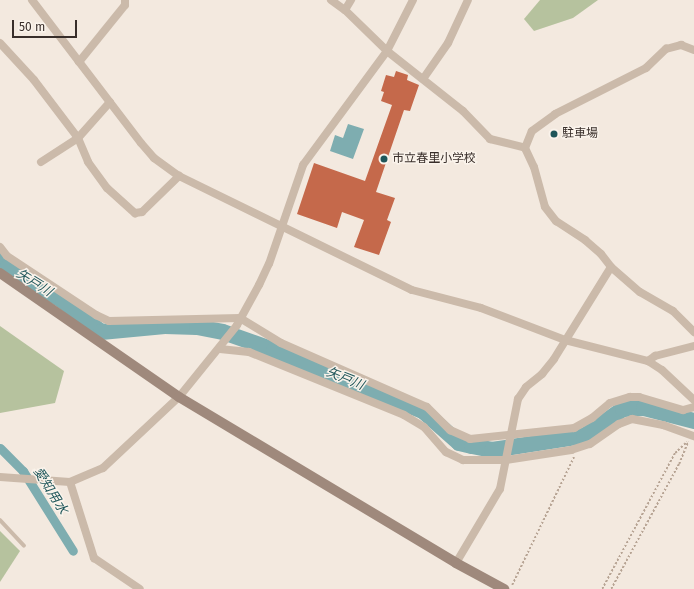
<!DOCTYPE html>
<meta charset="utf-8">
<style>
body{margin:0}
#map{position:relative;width:694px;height:589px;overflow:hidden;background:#f3e9df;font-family:"Fira Sans","Noto Sans JP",sans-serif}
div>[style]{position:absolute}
.green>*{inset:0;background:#b6c29e}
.water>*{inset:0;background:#7eadb0}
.canal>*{height:9px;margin:-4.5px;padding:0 4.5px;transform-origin:4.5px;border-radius:4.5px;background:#7eadb0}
.river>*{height:16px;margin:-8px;padding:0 8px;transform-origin:8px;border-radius:8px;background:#7eadb0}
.building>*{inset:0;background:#c5694b}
.path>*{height:1.5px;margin-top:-0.75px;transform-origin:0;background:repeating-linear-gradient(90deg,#b7a494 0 2px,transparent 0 4px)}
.lane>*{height:4px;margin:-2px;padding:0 2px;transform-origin:2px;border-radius:2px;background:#cbbaaa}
.street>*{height:8px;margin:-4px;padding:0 4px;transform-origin:4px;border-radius:4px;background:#cbbaaa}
.secondary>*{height:10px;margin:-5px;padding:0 5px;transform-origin:5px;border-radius:5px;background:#9f897c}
.dots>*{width:11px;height:11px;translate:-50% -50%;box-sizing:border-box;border:2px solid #faf3eb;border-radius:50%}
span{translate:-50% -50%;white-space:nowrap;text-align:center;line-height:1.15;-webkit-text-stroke:3px #faf3eb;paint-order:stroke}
.poi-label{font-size:12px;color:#382e2a}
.left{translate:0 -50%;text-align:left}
.water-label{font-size:13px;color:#1f565a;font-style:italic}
.scale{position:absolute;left:12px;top:20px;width:65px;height:18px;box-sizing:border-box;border:2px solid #382e2a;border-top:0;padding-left:5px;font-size:12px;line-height:14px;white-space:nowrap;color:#382e2a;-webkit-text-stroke:3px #faf3eb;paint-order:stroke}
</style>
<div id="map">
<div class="green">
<i style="clip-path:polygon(540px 0,598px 0,573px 18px,534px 31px,524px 19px)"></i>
<i style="clip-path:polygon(0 326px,64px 371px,55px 403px,0 413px)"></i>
<i style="clip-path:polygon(0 531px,20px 551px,0 582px)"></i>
</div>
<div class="water">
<i style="clip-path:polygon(348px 124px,364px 129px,353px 159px,330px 151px,335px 135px,343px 138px)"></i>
</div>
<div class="canal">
<i style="left:0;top:448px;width:33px;rotate:45deg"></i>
<i style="left:23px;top:471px;width:94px;rotate:58deg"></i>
</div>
<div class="river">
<i style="left:0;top:257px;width:13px;rotate:51deg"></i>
<i style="left:8px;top:267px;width:65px;rotate:31.7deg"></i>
<i style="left:63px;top:301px;width:49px;rotate:39.2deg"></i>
<i style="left:101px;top:332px;width:64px;rotate:-5.4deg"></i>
<i style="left:165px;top:326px;width:32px;rotate:2deg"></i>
<i style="left:197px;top:327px;width:26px;rotate:11deg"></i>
<i style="left:223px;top:332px;width:54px;rotate:19.4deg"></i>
<i style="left:274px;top:350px;width:161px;rotate:22.3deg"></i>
<i style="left:423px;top:411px;width:48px;rotate:41.6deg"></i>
<i style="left:459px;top:443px;width:13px;rotate:13deg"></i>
<i style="left:472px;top:446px;width:20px;rotate:11deg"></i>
<i style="left:492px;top:450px;width:93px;rotate:-8.7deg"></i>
<i style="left:584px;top:436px;width:47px;rotate:-34.7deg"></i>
<i style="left:623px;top:409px;width:21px;rotate:-3deg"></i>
<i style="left:644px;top:408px;width:52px;rotate:14.6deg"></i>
</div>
<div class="building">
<i style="clip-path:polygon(396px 71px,408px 75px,407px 80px,419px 85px,410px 111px,404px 110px,376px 192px,395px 198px,387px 220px,391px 222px,379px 255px,354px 247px,364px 220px,342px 212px,337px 228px,297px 214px,314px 163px,365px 181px,392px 105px,381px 101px,384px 92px,381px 91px,386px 75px,394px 77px)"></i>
</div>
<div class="path">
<i style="left:512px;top:585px;width:142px;rotate:-64.2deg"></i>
<i style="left:602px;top:589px;width:154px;rotate:-61.8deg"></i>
<i style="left:675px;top:453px;width:16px;rotate:-43deg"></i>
<i style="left:611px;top:589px;width:142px;rotate:-61.5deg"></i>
<i style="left:679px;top:464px;width:24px;rotate:-68deg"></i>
</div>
<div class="lane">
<i style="left:0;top:520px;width:35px;rotate:47deg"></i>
</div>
<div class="street">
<i style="left:32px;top:0;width:180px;rotate:52.7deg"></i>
<i style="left:141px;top:143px;width:20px;rotate:49deg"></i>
<i style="left:154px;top:158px;width:31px;rotate:36deg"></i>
<i style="left:179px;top:176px;width:259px;rotate:26.1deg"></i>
<i style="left:412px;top:290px;width:71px;rotate:14.6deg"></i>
<i style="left:481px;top:308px;width:90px;rotate:20.9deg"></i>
<i style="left:565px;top:340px;width:86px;rotate:14.2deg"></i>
<i style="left:648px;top:361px;width:17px;rotate:33deg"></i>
<i style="left:662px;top:370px;width:44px;rotate:43.2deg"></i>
<i style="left:331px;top:0;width:17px;rotate:36deg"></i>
<i style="left:345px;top:10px;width:59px;rotate:44.3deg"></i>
<i style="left:387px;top:51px;width:97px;rotate:38.3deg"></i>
<i style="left:463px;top:111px;width:39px;rotate:46deg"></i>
<i style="left:490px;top:139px;width:36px;rotate:14deg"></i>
<i style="left:525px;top:148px;width:21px;rotate:65deg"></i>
<i style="left:534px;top:167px;width:41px;rotate:74.6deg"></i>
<i style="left:545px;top:207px;width:18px;rotate:52deg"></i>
<i style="left:556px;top:221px;width:35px;rotate:33deg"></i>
<i style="left:585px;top:240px;width:21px;rotate:41deg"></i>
<i style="left:601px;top:254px;width:16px;rotate:52deg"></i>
<i style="left:611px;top:267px;width:38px;rotate:41deg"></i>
<i style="left:640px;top:292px;width:38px;rotate:30deg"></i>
<i style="left:673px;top:311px;width:30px;rotate:45deg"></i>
<i style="left:345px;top:10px;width:12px;rotate:-59deg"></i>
<i style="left:0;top:43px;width:50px;rotate:47.4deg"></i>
<i style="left:34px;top:80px;width:73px;rotate:52.8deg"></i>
<i style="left:78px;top:138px;width:26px;rotate:67deg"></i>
<i style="left:88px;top:162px;width:32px;rotate:54deg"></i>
<i style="left:107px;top:188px;width:38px;rotate:42deg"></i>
<i style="left:135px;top:213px;width:7px;rotate:-8deg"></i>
<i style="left:142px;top:212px;width:52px;rotate:-44.2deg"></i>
<i style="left:79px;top:62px;width:73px;rotate:-51.1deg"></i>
<i style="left:125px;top:5px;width:5px;rotate:-90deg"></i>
<i style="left:423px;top:79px;width:44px;rotate:-55.2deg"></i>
<i style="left:448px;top:43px;width:47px;rotate:-65.1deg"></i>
<i style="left:525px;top:148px;width:18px;rotate:-68deg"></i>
<i style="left:532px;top:131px;width:29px;rotate:-36deg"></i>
<i style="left:555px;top:114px;width:102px;rotate:-26.8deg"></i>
<i style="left:646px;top:68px;width:28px;rotate:-44deg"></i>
<i style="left:666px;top:49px;width:16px;rotate:-15deg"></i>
<i style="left:681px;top:45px;width:14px;rotate:21deg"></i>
<i style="left:41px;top:162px;width:44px;rotate:-33deg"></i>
<i style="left:78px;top:138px;width:48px;rotate:-48.4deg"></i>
<i style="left:0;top:247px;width:11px;rotate:52deg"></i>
<i style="left:7px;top:256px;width:107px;rotate:33.5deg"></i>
<i style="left:96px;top:315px;width:14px;rotate:25deg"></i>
<i style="left:109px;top:321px;width:131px;rotate:-1.3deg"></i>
<i style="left:240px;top:318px;width:48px;rotate:31.4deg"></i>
<i style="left:281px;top:343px;width:159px;rotate:23.7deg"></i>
<i style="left:427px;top:407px;width:33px;rotate:45deg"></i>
<i style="left:450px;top:430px;width:22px;rotate:24deg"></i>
<i style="left:470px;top:439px;width:105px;rotate:-6deg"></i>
<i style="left:574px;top:428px;width:21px;rotate:-29deg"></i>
<i style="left:592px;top:418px;width:23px;rotate:-40deg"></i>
<i style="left:610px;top:403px;width:21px;rotate:-17deg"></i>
<i style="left:630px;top:397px;width:9px"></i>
<i style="left:639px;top:397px;width:46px;rotate:16.5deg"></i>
<i style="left:683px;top:410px;width:11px;rotate:-15deg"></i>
<i style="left:220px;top:349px;width:29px;rotate:6deg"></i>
<i style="left:249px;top:352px;width:167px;rotate:22.1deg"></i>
<i style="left:404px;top:415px;width:23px;rotate:31deg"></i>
<i style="left:424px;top:427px;width:33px;rotate:49deg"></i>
<i style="left:446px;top:452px;width:19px;rotate:25deg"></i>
<i style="left:463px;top:460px;width:43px"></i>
<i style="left:506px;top:460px;width:66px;rotate:-8.7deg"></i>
<i style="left:571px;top:450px;width:20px;rotate:-18deg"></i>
<i style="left:590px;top:444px;width:35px;rotate:-35deg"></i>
<i style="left:619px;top:424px;width:14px;rotate:-21deg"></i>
<i style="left:632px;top:419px;width:32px;rotate:11deg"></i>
<i style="left:663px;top:425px;width:33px;rotate:20deg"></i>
<i style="left:648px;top:361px;width:9px;rotate:-36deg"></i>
<i style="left:655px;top:356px;width:40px;rotate:-14.4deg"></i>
<i style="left:0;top:477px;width:70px;rotate:4.1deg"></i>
<i style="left:70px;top:482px;width:36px;rotate:-23deg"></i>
<i style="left:103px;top:468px;width:104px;rotate:-43.1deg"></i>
<i style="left:179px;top:397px;width:92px;rotate:-51.1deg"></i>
<i style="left:237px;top:325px;width:46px;rotate:-61.2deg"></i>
<i style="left:259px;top:285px;width:23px;rotate:-65deg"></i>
<i style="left:269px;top:264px;width:105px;rotate:-71deg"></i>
<i style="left:303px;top:165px;width:142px;rotate:-53.6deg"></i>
<i style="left:387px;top:51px;width:57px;rotate:-63deg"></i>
<i style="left:70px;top:482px;width:80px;rotate:72.5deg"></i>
<i style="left:94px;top:558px;width:55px;rotate:34deg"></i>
<i style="left:456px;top:563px;width:86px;rotate:-59.3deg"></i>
<i style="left:500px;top:489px;width:92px;rotate:-78.7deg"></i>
<i style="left:518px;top:399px;width:14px;rotate:-56deg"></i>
<i style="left:526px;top:387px;width:21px;rotate:-39deg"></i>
<i style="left:542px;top:374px;width:19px;rotate:-51deg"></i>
<i style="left:554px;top:359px;width:108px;rotate:-58.2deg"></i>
</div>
<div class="secondary">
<i style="left:0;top:273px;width:218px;rotate:34.7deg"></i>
<i style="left:179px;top:397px;width:323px;rotate:30.9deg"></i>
<i style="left:456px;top:563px;width:55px;rotate:28.4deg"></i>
</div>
<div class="dots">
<i style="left:554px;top:134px;background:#1f565a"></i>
<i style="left:384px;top:159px;background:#1f565a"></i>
</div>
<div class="poi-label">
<span class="left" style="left:562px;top:134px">駐車場</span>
<span class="left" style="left:392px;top:159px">市立春里小学校</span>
</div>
<div class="water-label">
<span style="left:34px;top:283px;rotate:32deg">矢戸川</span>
<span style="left:345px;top:379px;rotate:22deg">矢戸川</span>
<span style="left:50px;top:491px;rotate:58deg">愛知用水</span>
</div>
<div class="scale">50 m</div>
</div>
